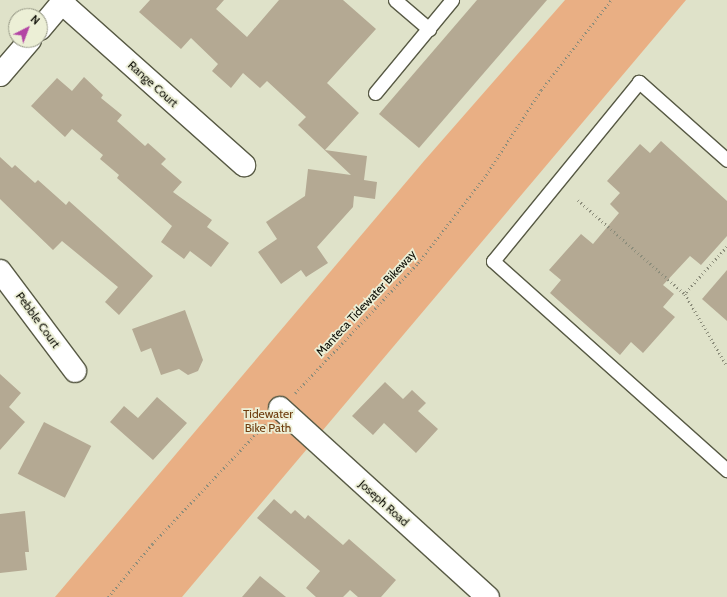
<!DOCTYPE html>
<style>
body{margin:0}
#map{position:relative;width:727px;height:597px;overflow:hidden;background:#dfe2c9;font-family:Cabin,sans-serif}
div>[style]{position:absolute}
.green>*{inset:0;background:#e9af84}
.building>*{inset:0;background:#b4a993;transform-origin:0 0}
.path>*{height:2.5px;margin-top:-1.25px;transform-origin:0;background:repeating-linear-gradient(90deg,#8c8d7b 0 1px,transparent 0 4px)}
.roads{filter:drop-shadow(1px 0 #585a45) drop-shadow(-1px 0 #585a45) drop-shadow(0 1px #585a45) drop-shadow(0 -1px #585a45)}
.lane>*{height:13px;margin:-6.5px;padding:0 6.5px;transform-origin:6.5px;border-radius:6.5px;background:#fff}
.street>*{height:22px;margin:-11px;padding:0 11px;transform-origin:11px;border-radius:11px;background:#fff}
span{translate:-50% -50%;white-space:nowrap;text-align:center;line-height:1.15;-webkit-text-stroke:3.5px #ecefd6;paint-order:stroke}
.street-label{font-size:12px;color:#0e0e06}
.park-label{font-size:12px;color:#6f3d0f}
.north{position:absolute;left:8px;top:8px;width:40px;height:40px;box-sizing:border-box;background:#ecefd6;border:1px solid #939583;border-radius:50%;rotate:42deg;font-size:11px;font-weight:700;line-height:16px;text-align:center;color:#0e0e06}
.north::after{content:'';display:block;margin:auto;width:14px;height:18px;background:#b345a4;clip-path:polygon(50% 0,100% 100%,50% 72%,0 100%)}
</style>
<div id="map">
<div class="green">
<i style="clip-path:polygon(565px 0,686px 0,182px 597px,55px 597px,424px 161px)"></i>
</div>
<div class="building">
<i style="clip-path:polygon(150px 0,224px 0,216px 9px,247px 37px,279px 0,343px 0,376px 29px,327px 83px,359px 113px,325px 150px,367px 156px,364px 180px,377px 182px,375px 199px,354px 196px,353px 207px,317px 247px,328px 263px,306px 277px,301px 270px,281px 284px,258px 252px,277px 239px,266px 222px,305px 196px,308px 169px,351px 175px,298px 125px,306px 117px,267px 81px,260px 88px,243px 73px,231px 88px,212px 71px,218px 64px,191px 38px,181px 49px,139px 12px)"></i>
<i style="clip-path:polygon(477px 0,547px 0,419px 148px,379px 114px)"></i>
<i style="clip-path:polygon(84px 77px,103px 95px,101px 98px,122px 115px,117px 121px,145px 146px,148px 143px,166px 159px,161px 164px,182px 182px,173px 192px,212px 220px,207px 227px,229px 243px,211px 267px,190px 251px,184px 259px,161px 242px,172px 226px,117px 178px,119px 175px,100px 159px,103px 155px,72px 129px,65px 137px,31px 106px,57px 78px,72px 91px)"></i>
<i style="clip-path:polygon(661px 141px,727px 201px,727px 236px,701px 265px,690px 256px,663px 285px,674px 294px,663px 307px,675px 317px,643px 353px,631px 342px,620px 355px,550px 293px,561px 280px,549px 270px,581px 234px,593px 244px,619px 213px,610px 204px,620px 193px,607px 181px,640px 144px,650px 153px)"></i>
<i style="clip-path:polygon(0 157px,12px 168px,15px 165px,35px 183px,38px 180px,66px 205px,69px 201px,153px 276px,119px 315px,105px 302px,118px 287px,62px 241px,53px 250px,0 199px)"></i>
<i style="clip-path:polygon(727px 270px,727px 321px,702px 299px)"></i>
<i style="clip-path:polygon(185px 310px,203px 360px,198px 371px,188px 375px,179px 369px,161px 375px,151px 348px,141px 352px,132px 329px)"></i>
<i style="clip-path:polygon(0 374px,21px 393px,9px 407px,25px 422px,0 450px)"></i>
<i style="clip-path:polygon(385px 382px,403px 399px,412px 390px,426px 403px,418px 411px,438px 429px,416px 453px,384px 423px,373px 435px,352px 416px)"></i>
<i style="clip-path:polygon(157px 397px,187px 423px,153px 460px,110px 422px,124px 406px,138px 418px)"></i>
<i style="left:44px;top:422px;width:53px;height:58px;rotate:27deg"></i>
<i style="clip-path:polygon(274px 499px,291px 514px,295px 510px,305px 519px,308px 515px,343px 545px,349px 539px,396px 580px,381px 597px,358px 597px,350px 590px,343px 597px,316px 597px,306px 588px,320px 571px,257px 518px)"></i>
<i style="clip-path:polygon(25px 511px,29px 552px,25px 552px,27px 570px,0 573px,0 514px)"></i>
<i style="clip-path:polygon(260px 576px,286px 597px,242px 597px)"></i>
</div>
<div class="path">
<i style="left:578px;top:200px;width:142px;rotate:41.3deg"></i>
<i style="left:727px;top:247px;width:63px;rotate:131.8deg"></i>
<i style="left:685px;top:294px;width:83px;rotate:59.7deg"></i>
<i style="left:295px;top:393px;width:179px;rotate:-46.6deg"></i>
<i style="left:418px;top:263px;width:111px;rotate:-52.3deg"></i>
<i style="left:486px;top:175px;width:101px;rotate:-57.1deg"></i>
<i style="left:541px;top:90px;width:114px;rotate:-52.1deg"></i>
<i style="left:108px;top:597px;width:69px;rotate:-50.3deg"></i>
<i style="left:152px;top:544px;width:165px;rotate:-46.7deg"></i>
</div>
<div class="roads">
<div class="lane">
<i style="left:395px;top:0;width:45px;rotate:40.5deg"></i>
<i style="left:375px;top:93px;width:121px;rotate:-50.4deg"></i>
<i style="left:727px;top:160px;width:118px;rotate:-138.4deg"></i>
<i style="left:639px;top:82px;width:231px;rotate:129.2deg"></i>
<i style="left:493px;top:261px;width:314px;rotate:41.8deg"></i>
</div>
<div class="street">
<i style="left:62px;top:3px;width:244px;rotate:41.7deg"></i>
<i style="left:40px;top:29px;width:38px;rotate:-50deg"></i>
<i style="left:0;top:75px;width:46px;rotate:-49.4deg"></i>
<i style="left:0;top:271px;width:125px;rotate:53.1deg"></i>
<i style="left:280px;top:408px;width:281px;rotate:42.3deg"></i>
</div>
</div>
<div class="street-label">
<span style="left:153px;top:84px;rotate:42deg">Range Court</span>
<span style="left:366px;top:303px;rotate:-47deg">Manteca Tidewater Bikeway</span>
<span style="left:38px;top:320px;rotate:54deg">Pebble Court</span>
<span style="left:384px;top:503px;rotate:42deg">Joseph Road</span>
</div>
<div class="park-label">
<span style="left:268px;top:421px">Tidewater<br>Bike Path</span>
</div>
<div class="north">N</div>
</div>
